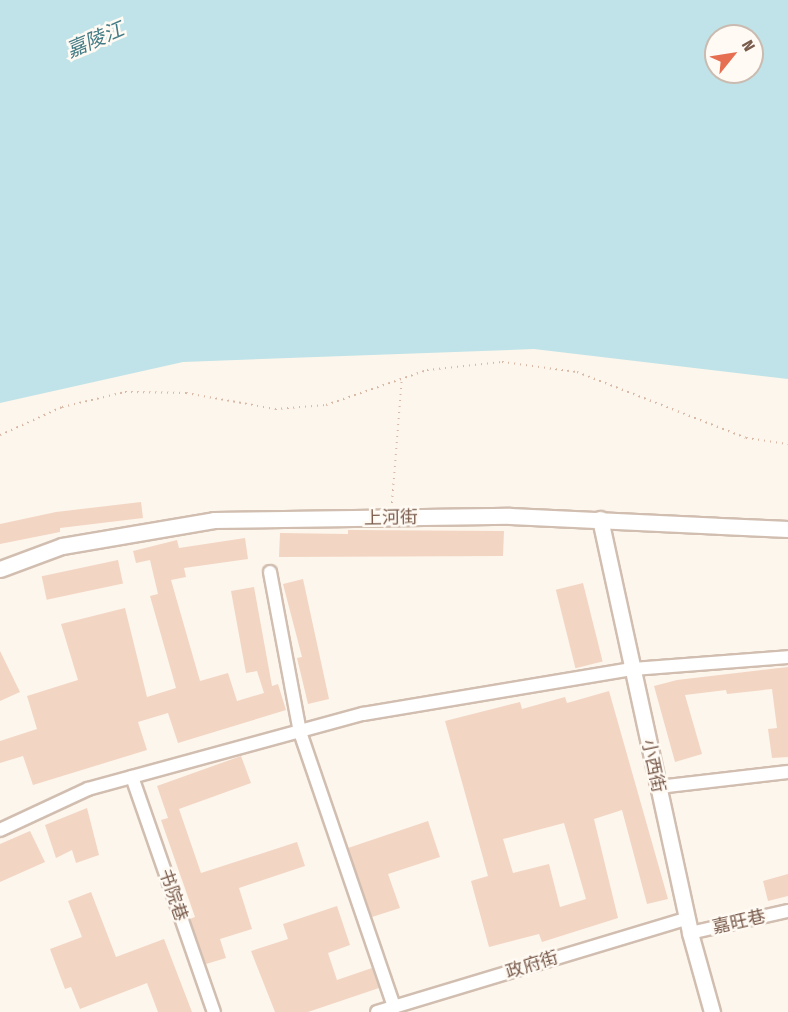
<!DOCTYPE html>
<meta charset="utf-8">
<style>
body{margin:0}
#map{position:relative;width:788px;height:1012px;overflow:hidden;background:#fdf6ec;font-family:"Fira Sans Condensed","Noto Sans SC",sans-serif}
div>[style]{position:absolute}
.water>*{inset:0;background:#bfe3e8}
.building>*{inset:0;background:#f3d5c3;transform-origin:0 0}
.path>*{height:2px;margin-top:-1px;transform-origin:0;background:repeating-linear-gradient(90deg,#d9b8a5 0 1.5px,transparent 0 6px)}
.roads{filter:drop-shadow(2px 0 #d1beb0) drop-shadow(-2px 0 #d1beb0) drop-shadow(0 2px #d1beb0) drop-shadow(0 -2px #d1beb0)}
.minor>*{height:12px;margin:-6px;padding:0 6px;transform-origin:6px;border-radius:6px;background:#fff}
.tertiary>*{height:15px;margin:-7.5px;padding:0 7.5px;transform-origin:7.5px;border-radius:7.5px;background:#fff}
span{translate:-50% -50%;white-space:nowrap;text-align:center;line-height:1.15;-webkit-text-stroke:5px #fffaf3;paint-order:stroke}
.street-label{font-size:18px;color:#7a5c4d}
.water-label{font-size:20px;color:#437c86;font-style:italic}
.north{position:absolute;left:704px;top:24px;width:60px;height:60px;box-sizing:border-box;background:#fffaf3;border:2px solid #cabbb1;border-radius:50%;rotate:60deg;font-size:16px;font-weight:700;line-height:24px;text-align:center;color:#7a5c4d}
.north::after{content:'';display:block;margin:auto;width:21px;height:27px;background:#e76f51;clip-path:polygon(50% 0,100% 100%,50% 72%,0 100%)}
</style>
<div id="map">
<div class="water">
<i style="clip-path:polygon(evenodd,0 0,788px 0,788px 379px,534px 349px,183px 362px,0 403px,0 0,716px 36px,752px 36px,752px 72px,716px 72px,716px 36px)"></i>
</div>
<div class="building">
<i style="clip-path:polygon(141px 502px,143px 518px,60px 528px,60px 532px,0 544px,0 524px,56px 512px)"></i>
<i style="clip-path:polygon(348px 530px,504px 531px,503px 556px,279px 557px,280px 533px,348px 534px)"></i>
<i style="clip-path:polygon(245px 538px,248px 559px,184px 568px,186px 577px,171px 580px,200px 681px,228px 673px,237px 701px,264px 693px,257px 671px,246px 673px,231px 591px,254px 587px,272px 686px,278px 684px,286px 710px,178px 743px,168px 713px,138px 722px,147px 750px,33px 785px,23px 756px,0 763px,0 741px,37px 729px,27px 696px,78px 680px,61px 624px,125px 608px,147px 697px,176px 688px,150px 596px,158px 594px,150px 560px,136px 563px,133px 551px,177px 540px,179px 548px)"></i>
<i style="left:118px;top:560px;width:24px;height:78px;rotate:78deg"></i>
<i style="clip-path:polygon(303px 579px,329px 699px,308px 704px,297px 658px,302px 657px,283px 584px)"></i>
<i style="left:583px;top:583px;width:81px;height:28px;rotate:76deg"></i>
<i style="clip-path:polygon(0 651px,20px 692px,0 701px)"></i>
<i style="clip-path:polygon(788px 667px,788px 757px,772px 758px,768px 729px,777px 728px,772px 689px,727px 694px,726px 690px,685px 695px,702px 754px,675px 762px,654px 686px,677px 680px)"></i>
<i style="clip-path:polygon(evenodd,609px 691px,668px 899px,647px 904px,622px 810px,594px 819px,618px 918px,542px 942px,539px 934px,489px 947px,471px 881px,488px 876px,445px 721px,520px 702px,522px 709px,565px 697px,567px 703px,609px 691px,564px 823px,586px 899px,560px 907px,549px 864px,513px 873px,503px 839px,564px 823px)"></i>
<i style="clip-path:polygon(241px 756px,251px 783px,179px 809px,201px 873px,297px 842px,305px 866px,239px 888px,252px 929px,220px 939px,226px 958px,206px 964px,190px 919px,195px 917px,161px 820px,168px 818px,157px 786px)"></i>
<i style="clip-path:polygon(87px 808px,99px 855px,76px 863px,72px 850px,56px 858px,45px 825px)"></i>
<i style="clip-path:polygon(428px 821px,440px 857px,388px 874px,400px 908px,372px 917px,348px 848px)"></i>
<i style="clip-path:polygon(30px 831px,45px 862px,0 882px,0 844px)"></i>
<i style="clip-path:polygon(788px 874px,788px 896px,768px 901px,763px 881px)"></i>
<i style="clip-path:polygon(91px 892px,116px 957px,164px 939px,192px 1012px,158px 1012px,147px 983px,80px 1009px,71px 987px,65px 989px,50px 949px,82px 937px,68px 901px)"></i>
<i style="clip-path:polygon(337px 906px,350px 945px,328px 953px,337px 980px,372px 968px,379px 988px,308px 1012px,275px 1012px,251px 951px,288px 939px,283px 924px)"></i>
</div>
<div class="path">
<i style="left:0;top:435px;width:68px;rotate:-24.3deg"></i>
<i style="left:62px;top:407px;width:65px;rotate:-13.4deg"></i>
<i style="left:125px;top:392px;width:61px;rotate:0.9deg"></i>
<i style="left:186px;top:393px;width:90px;rotate:10.2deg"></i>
<i style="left:275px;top:409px;width:51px;rotate:-4.5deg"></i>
<i style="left:326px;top:405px;width:107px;rotate:-19.1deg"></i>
<i style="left:427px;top:370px;width:75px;rotate:-6.1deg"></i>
<i style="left:502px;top:362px;width:76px;rotate:7.6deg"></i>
<i style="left:577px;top:372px;width:181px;rotate:21.3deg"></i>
<i style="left:746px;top:438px;width:42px;rotate:8.1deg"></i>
<i style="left:392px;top:503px;width:126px;rotate:-85.5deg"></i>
</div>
<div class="roads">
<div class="minor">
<i style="left:270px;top:572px;width:163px;rotate:79.4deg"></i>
<i style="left:300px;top:732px;width:291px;rotate:71.1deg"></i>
<i style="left:132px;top:777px;width:249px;rotate:70.8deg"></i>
<i style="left:658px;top:787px;width:131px;rotate:-6.6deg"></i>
<i style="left:0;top:830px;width:97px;rotate:-25deg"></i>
<i style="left:88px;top:789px;width:285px;rotate:-15.3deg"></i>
<i style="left:363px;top:714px;width:274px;rotate:-9.5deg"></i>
<i style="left:633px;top:669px;width:155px;rotate:-4.4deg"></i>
<i style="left:690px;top:933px;width:100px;rotate:-12.7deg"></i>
<i style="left:377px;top:1012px;width:323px;rotate:-16.8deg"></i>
</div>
<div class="tertiary">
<i style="left:600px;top:519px;width:424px;rotate:77.7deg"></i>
<i style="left:690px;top:933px;width:82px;rotate:74.4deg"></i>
<i style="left:0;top:569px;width:66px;rotate:-20.4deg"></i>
<i style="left:62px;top:546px;width:154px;rotate:-9.7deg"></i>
<i style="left:214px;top:520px;width:296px;rotate:-0.8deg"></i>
<i style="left:510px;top:516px;width:278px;rotate:2.7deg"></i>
</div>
</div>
<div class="street-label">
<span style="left:391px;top:518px;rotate:-1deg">上河街</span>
<span style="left:653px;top:766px;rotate:78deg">小西街</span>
<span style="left:173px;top:895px;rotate:71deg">书院巷</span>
<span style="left:739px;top:922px;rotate:-13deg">嘉旺巷</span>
<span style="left:532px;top:965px;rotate:-17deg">政府街</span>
</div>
<div class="water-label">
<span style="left:95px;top:40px;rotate:-23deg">嘉陵江</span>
</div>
<div class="north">N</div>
</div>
